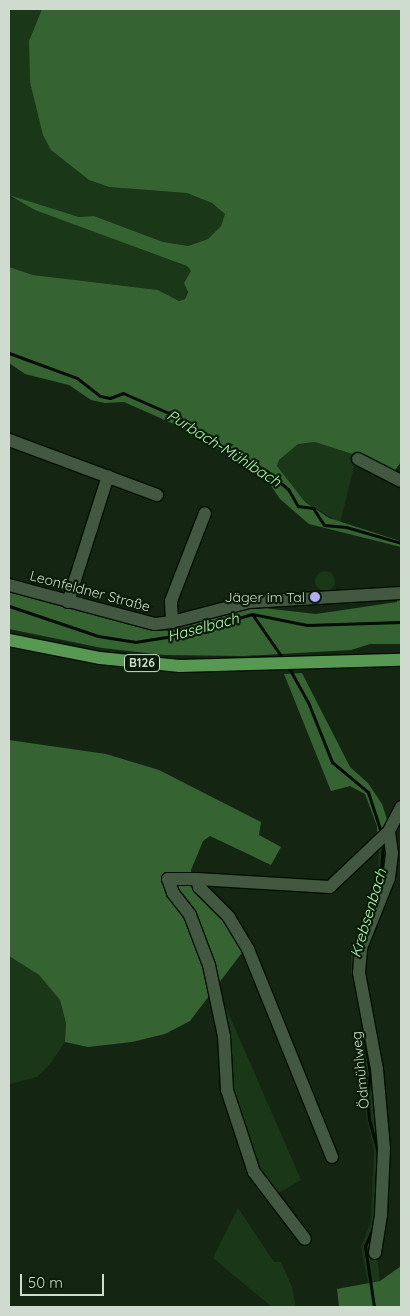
<!DOCTYPE html>
<meta charset="utf-8">
<style>
body{margin:0}
#map{position:relative;width:410px;height:1316px;overflow:hidden;background:#142612;font-family:Quicksand,sans-serif}
div>[style]{position:absolute}
.green>*{inset:0;background:#1a3718}
.round{border-radius:50%}
.forest>*{inset:0;background:#356432}
.stream>*{height:3px;margin:-1.5px;padding:0 1.5px;transform-origin:1.5px;border-radius:1.5px;background:#000c00}
.roads{filter:drop-shadow(1px 0 #010f01) drop-shadow(-1px 0 #010f01) drop-shadow(0 1px #010f01) drop-shadow(0 -1px #010f01)}
.minor>*{height:12px;margin:-6px;padding:0 6px;transform-origin:6px;border-radius:6px;background:#435841}
.major>*{height:12px;margin:-6px;padding:0 6px;transform-origin:6px;border-radius:6px;background:#579853}
.dots>*{width:14px;height:14px;translate:-50% -50%;box-sizing:border-box;border:2px solid #0a1d09;border-radius:50%}
span{translate:-50% -50%;white-space:nowrap;text-align:center;line-height:1.15;-webkit-text-stroke:4.5px #0a1d09;paint-order:stroke}
.shield-label span{padding:1px 4px;background:#0a1d09;border:1px solid;border-radius:4px;-webkit-text-stroke-width:0}
.shield-label{font-size:12px;color:#cfdbce;font-weight:700}
.street-label{font-size:14px;color:#cfdbce}
.poi-label{font-size:14px;color:#cfdbce}
.right{translate:-100% -50%;text-align:right}
.water-label{font-size:15px;color:#b0f6aa;font-style:italic}
.frame{position:absolute;inset:0;border:10px solid #cfdbce;pointer-events:none}
.scale{position:absolute;left:20px;top:1274px;width:84px;height:22px;box-sizing:border-box;border:2px solid #cfdbce;border-top:0;padding-left:6px;font-size:15px;line-height:18px;white-space:nowrap;color:#cfdbce;-webkit-text-stroke:4px #0a1d09;paint-order:stroke}
</style>
<div id="map">
<div class="green">
<i style="clip-path:polygon(9px 9px,42px 9px,29px 41px,30px 82px,51px 150px,89px 180px,109px 187px,187px 193px,212px 203px,225px 214px,221px 226px,208px 239px,188px 246px,162px 242px,94px 216px,79px 217px,9px 195px)"></i>
<i style="clip-path:polygon(9px 197px,187px 266px,191px 271px,185px 299px,179px 301px,158px 290px,33px 275px,9px 267px)"></i>
<i style="clip-path:polygon(315px 442px,357px 455px,340px 523px,305px 502px,277px 466px,279px 460px,298px 444px)"></i>
<i class="round" style="left:315px;top:571px;width:20px;height:20px"></i>
<i style="clip-path:polygon(385px 839px,386px 876px,363px 934px,362px 996px,381px 1148px,377px 1257px,380px 1281px,368px 1283px,361px 1247px,371px 1222px,374px 1151px,365px 1108px,367px 1074px,359px 1005px,351px 972px,351px 956px,378px 880px,379px 846px)"></i>
<i style="clip-path:polygon(9px 956px,39px 975px,60px 1000px,66px 1023px,65px 1042px,50px 1064px,37px 1077px,9px 1084px)"></i>
<i style="clip-path:polygon(217px 987px,301px 1180px,275px 1195px,258px 1170px,234px 1103px)"></i>
<i style="clip-path:polygon(238px 1208px,274px 1262px,281px 1262px,292px 1287px,296px 1307px,272px 1307px,213px 1258px)"></i>
</div>
<div class="forest">
<i style="clip-path:polygon(42px 9px,401px 9px,401px 462px,393px 473px,368px 459px,315px 442px,298px 444px,279px 460px,277px 466px,305px 502px,329px 518px,397px 540px,401px 542px,401px 547px,309px 524px,280px 499px,263px 474px,176px 425px,124px 402px,105px 403px,91px 400px,69px 385px,25px 374px,9px 363px,9px 267px,33px 275px,158px 290px,179px 301px,185px 299px,188px 292px,184px 283px,191px 271px,187px 266px,35px 210px,9px 195px,79px 217px,94px 216px,163px 242px,188px 246px,208px 239px,221px 226px,225px 214px,212px 203px,187px 193px,109px 187px,89px 180px,51px 150px,43px 135px,30px 82px,29px 41px)"></i>
<i style="clip-path:polygon(9px 591px,153px 630px,170px 631px,253px 607px,316px 614px,397px 602px,397px 598px,401px 599px,401px 644px,370px 644px,351px 650px,243px 656px,164px 655px,102px 648px,9px 629px)"></i>
<i style="clip-path:polygon(302px 673px,350px 767px,368px 783px,382px 804px,388px 822px,377px 838px,377px 826px,365px 794px,350px 786px,331px 791px,284px 674px)"></i>
<i style="clip-path:polygon(9px 740px,106px 754px,159px 770px,261px 822px,259px 835px,281px 847px,271px 865px,210px 836px,203px 841px,191px 870px,191px 887px,219px 913px,244px 950px,190px 1021px,165px 1034px,132px 1042px,88px 1047px,65px 1042px,66px 1023px,60px 1000px,39px 975px,9px 956px)"></i>
<i style="clip-path:polygon(401px 1266px,401px 1307px,339px 1307px,337px 1289px,380px 1281px)"></i>
</div>
<div class="stream">
<i style="left:9px;top:353px;width:72px;rotate:20.2deg"></i>
<i style="left:77px;top:378px;width:29px;rotate:38deg"></i>
<i style="left:100px;top:396px;width:10px;rotate:11deg"></i>
<i style="left:110px;top:398px;width:14px;rotate:-21deg"></i>
<i style="left:123px;top:393px;width:62px;rotate:23.7deg"></i>
<i style="left:180px;top:418px;width:21px;rotate:43deg"></i>
<i style="left:195px;top:432px;width:82px;rotate:28.4deg"></i>
<i style="left:267px;top:471px;width:28px;rotate:41deg"></i>
<i style="left:288px;top:489px;width:20px;rotate:60deg"></i>
<i style="left:298px;top:506px;width:15px;rotate:8deg"></i>
<i style="left:313px;top:508px;width:20px;rotate:57deg"></i>
<i style="left:324px;top:525px;width:22px;rotate:5deg"></i>
<i style="left:346px;top:527px;width:57px;rotate:16.2deg"></i>
<i style="left:9px;top:606px;width:94px;rotate:18.6deg"></i>
<i style="left:98px;top:636px;width:37px;rotate:9deg"></i>
<i style="left:135px;top:642px;width:51px;rotate:-9.1deg"></i>
<i style="left:185px;top:634px;width:70px;rotate:-16.6deg"></i>
<i style="left:252px;top:614px;width:56px;rotate:11.3deg"></i>
<i style="left:307px;top:625px;width:94px;rotate:-1.8deg"></i>
<i style="left:252px;top:614px;width:56px;rotate:55.2deg"></i>
<i style="left:289px;top:668px;width:39px;rotate:61deg"></i>
<i style="left:308px;top:702px;width:65px;rotate:68.2deg"></i>
<i style="left:332px;top:762px;width:47px;rotate:39.8deg"></i>
<i style="left:368px;top:792px;width:42px;rotate:72deg"></i>
<i style="left:380px;top:884px;width:41px;rotate:-85.8deg"></i>
<i style="left:353px;top:974px;width:29px;rotate:-84deg"></i>
<i style="left:361px;top:1016px;width:58px;rotate:81deg"></i>
<i style="left:370px;top:1073px;width:23px;rotate:97deg"></i>
<i style="left:367px;top:1096px;width:23px;rotate:85deg"></i>
<i style="left:369px;top:1119px;width:34px;rotate:75deg"></i>
<i style="left:373px;top:1228px;width:20px;rotate:114deg"></i>
<i style="left:365px;top:1246px;width:62px;rotate:81.6deg"></i>
</div>
<div class="roads">
<div class="minor">
<i style="left:9px;top:440px;width:158px;rotate:20.4deg"></i>
<i style="left:358px;top:459px;width:48px;rotate:27.1deg"></i>
<i style="left:9px;top:585px;width:151px;rotate:15deg"></i>
<i style="left:155px;top:624px;width:17px;rotate:-7deg"></i>
<i style="left:172px;top:622px;width:80px;rotate:-14.6deg"></i>
<i style="left:249px;top:602px;width:152px;rotate:-3.4deg"></i>
<i style="left:68px;top:602px;width:132px;rotate:-72.4deg"></i>
<i style="left:172px;top:622px;width:21px;rotate:-93deg"></i>
<i style="left:171px;top:601px;width:94px;rotate:-68.9deg"></i>
<i style="left:197px;top:879px;width:29px;rotate:180deg"></i>
<i style="left:168px;top:879px;width:15px;rotate:70deg"></i>
<i style="left:173px;top:893px;width:28px;rotate:52deg"></i>
<i style="left:190px;top:915px;width:53px;rotate:69.2deg"></i>
<i style="left:209px;top:965px;width:73px;rotate:78.1deg"></i>
<i style="left:224px;top:1036px;width:54px;rotate:86.8deg"></i>
<i style="left:227px;top:1090px;width:86px;rotate:71.8deg"></i>
<i style="left:254px;top:1172px;width:84px;rotate:52.7deg"></i>
<i style="left:332px;top:1157px;width:224px;rotate:-112deg"></i>
<i style="left:248px;top:949px;width:37px;rotate:-121deg"></i>
<i style="left:229px;top:917px;width:42px;rotate:-135deg"></i>
<i style="left:199px;top:887px;width:8px;rotate:-104deg"></i>
<i style="left:197px;top:879px;width:133px;rotate:3.4deg"></i>
<i style="left:330px;top:887px;width:81px;rotate:-43.5deg"></i>
<i style="left:389px;top:831px;width:27px;rotate:-63deg"></i>
<i style="left:375px;top:1253px;width:39px;rotate:-81deg"></i>
<i style="left:381px;top:1214px;width:66px;rotate:-87.4deg"></i>
<i style="left:384px;top:1148px;width:79px;rotate:-95.1deg"></i>
<i style="left:377px;top:1069px;width:98px;rotate:-100.6deg"></i>
<i style="left:359px;top:973px;width:25px;rotate:-85deg"></i>
<i style="left:361px;top:948px;width:75px;rotate:-68.2deg"></i>
<i style="left:389px;top:878px;width:25px;rotate:-83deg"></i>
<i style="left:392px;top:853px;width:22px;rotate:-98deg"></i>
</div>
<div class="major">
<i style="left:9px;top:640px;width:93px;rotate:11.2deg"></i>
<i style="left:100px;top:658px;width:80px;rotate:5.7deg"></i>
<i style="left:180px;top:666px;width:221px;rotate:-1.6deg"></i>
</div>
</div>
<div class="dots">
<i style="left:315px;top:597px;background:#b5acf9"></i>
</div>
<div class="shield-label">
<span style="left:142px;top:663px">B126</span>
</div>
<div class="street-label">
<span style="left:90px;top:591px;rotate:15deg">Leonfeldner Straße</span>
<span style="left:360px;top:1070px;rotate:-96deg">Ödmühlweg</span>
</div>
<div class="poi-label">
<span class="right" style="left:305px;top:597px">Jäger im Tal</span>
</div>
<div class="water-label">
<span style="left:224px;top:448px;rotate:32deg">Purbach-Mühlbach</span>
<span style="left:203px;top:627px;rotate:-15deg">Haselbach</span>
<span style="left:368px;top:913px;rotate:-73deg">Krebsenbach</span>
</div>
<div class="frame"></div>
<div class="scale">50 m</div>
</div>
